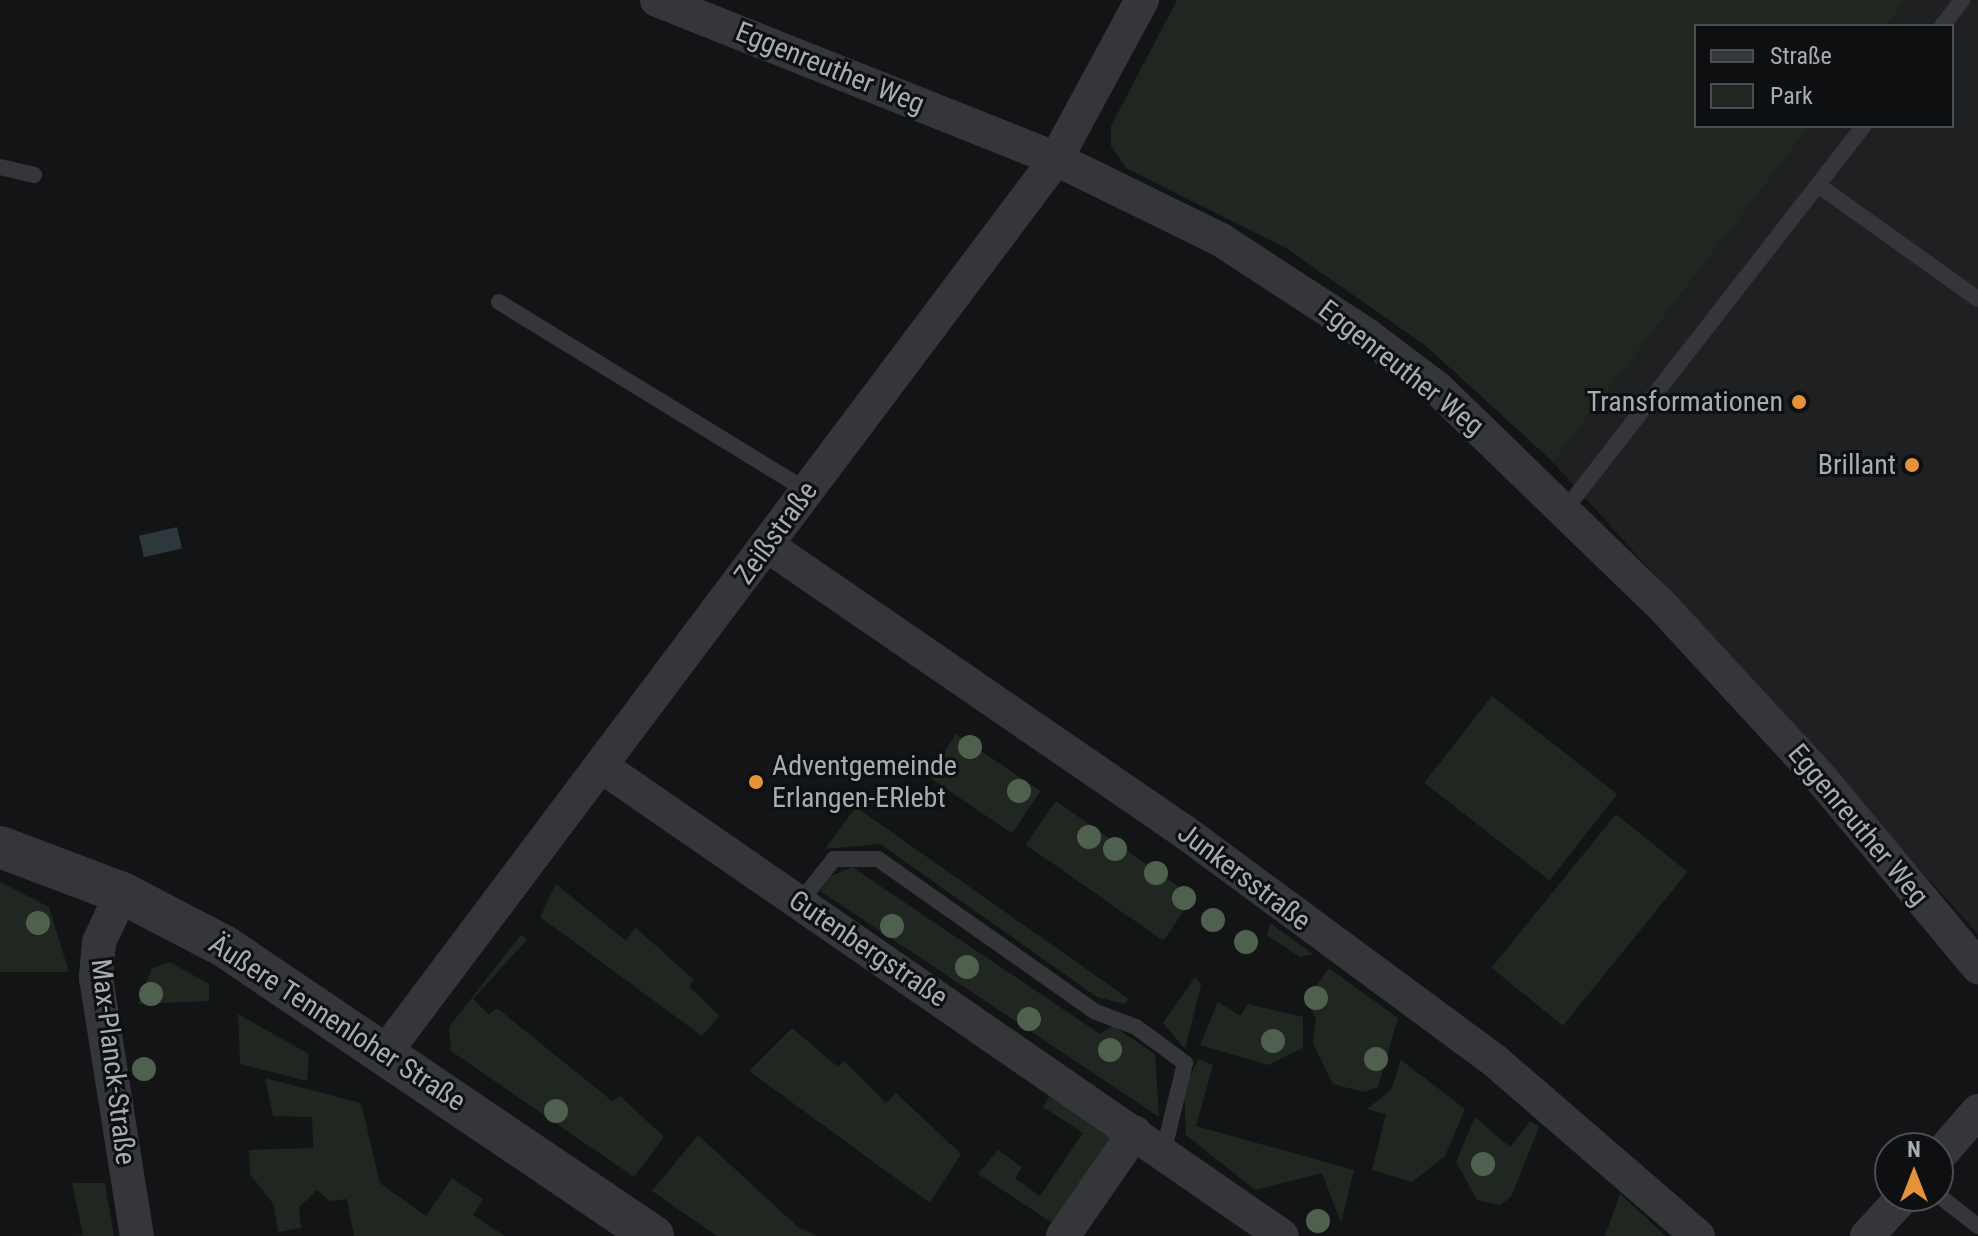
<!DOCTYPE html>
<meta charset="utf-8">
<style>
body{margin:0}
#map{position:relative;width:1978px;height:1236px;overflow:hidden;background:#131415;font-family:"Roboto Condensed",sans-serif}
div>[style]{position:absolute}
.built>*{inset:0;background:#1f2022}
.green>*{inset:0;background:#202720;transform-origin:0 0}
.water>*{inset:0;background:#2d383d;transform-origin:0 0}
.service>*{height:16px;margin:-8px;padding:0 8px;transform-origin:8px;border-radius:8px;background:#35363a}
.minor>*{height:34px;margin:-17px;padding:0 17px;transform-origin:17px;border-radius:17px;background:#35363a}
.tertiary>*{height:42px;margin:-21px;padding:0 21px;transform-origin:21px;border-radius:21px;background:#35363a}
.trees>*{width:24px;height:24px;margin:-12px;border-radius:50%;background:#50604f}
.dots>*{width:22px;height:22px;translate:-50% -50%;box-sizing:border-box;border:4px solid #0e0f10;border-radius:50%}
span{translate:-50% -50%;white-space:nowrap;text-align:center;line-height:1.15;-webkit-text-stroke:6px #0e0f10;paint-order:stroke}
.street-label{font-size:28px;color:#a6acb4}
.poi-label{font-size:28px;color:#a6acb4}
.right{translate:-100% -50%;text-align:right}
.left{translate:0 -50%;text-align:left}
.legend{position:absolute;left:1694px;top:24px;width:260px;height:104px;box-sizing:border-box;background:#0e0f10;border:2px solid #4b4e52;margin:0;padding:10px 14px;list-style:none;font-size:24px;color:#a6acb4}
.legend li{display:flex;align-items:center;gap:16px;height:40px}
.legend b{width:40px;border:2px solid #4b4e52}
.north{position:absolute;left:1874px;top:1132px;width:80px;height:80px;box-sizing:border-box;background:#0e0f10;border:2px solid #4b4e52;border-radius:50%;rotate:0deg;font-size:22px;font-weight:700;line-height:32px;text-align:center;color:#a6acb4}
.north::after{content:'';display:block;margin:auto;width:28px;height:36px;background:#e5933b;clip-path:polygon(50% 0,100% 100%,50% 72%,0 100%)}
</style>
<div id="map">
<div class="built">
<i style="clip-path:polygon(1906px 0,1978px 0,1978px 934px,1553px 462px,1810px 126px,1952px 126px,1952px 26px,1886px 26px)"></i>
</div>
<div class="green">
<i style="clip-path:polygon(1177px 0,1906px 0,1886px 26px,1696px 26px,1696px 126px,1810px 126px,1553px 462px,1426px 346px,1286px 248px,1126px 168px,1111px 146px,1111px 126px)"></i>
<i style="left:1492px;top:696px;width:159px;height:110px;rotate:38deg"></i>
<i style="left:956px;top:734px;width:102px;height:51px;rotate:34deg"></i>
<i style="left:1056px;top:801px;width:168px;height:53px;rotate:35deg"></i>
<i style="clip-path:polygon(856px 807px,1129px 999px,1125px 1004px,1097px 997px,880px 844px,825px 849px)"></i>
<i style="left:1616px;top:814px;width:92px;height:198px;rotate:39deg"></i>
<i style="clip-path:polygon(852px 867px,1100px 1034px,1113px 1026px,1155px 1054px,1159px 1117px,820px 891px,831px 876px)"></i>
<i style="clip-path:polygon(0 882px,49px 907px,69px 972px,0 972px)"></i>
<i style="clip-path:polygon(556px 884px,626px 941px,635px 927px,694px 980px,689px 986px,719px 1016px,702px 1036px,540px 917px)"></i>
<i style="clip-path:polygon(1270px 923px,1313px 954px,1300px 957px,1267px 935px)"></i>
<i style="clip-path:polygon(521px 935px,527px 940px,473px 999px,489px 1015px,497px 1008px,612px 1101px,620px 1096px,664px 1137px,634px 1177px,451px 1051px,449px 1027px)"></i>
<i style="clip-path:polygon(170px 962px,209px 984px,209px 1001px,138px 1004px,152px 968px)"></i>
<i style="clip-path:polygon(1329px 968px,1398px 1018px,1378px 1087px,1363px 1092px,1333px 1084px,1313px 1043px,1316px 1020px,1307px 999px)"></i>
<i style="clip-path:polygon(1195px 977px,1201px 985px,1185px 1049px,1163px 1023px)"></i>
<i style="clip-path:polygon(1218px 1002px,1240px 1016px,1248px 1004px,1303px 1017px,1303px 1048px,1268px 1065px,1200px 1045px)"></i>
<i style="clip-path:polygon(238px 1014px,309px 1054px,307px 1081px,240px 1064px)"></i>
<i style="clip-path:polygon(792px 1028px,838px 1067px,844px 1061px,886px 1103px,896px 1093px,961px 1154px,930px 1203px,749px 1071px)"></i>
<i style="clip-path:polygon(1198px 1059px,1213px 1065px,1196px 1126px,1354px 1170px,1341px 1223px,1322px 1173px,1255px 1190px,1186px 1135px,1184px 1090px)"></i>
<i style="clip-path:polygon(1401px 1060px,1465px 1109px,1445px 1156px,1412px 1182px,1372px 1170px,1386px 1114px,1367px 1109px,1391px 1090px)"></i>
<i style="clip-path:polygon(265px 1078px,361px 1103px,380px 1183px,426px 1216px,452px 1178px,483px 1199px,473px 1215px,505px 1236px,354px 1236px,347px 1199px,330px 1201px,317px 1190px,299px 1207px,301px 1228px,278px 1232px,274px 1205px,250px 1174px,249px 1150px,313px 1148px,312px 1117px,273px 1116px)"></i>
<i style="clip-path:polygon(1052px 1092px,1110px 1130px,1113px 1143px,1057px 1226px,978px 1174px,998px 1150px,1022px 1167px,1015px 1178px,1040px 1196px,1083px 1133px,1043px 1107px)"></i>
<i style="clip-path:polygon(1475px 1117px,1510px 1147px,1530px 1121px,1539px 1127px,1511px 1197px,1500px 1205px,1477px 1200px,1456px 1162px)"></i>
<i style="clip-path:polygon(698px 1135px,799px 1228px,817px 1236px,717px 1236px,652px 1191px)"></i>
<i style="clip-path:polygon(72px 1183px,105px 1183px,114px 1236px,71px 1236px,83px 1235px)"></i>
<i style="clip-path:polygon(1620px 1194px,1666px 1236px,1605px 1236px)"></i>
</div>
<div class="water">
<i style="left:177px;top:527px;width:22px;height:39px;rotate:77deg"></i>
</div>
<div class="service">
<i style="left:1942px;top:26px;width:33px;rotate:-52deg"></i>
<i style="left:0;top:167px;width:35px;rotate:13deg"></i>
<i style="left:1818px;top:185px;width:196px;rotate:35.5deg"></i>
<i style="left:499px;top:302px;width:361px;rotate:31.5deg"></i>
<i style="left:1564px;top:511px;width:488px;rotate:-52.1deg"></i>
<i style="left:800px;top:902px;width:55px;rotate:-51.7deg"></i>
<i style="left:834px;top:859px;width:44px"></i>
<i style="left:878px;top:859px;width:266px;rotate:35.1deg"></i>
<i style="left:1096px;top:1012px;width:43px;rotate:20.6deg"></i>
<i style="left:1136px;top:1027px;width:61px;rotate:36.3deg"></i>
<i style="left:1185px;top:1063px;width:93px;rotate:103.7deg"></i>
<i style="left:1938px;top:1195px;width:51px;rotate:37.8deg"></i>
</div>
<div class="minor">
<i style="left:657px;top:0;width:430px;rotate:21.7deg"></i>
<i style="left:1056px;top:159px;width:184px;rotate:26.1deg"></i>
<i style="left:1221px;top:240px;width:176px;rotate:33.1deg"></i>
<i style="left:1368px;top:336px;width:86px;rotate:37deg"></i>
<i style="left:1437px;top:388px;width:316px;rotate:44.1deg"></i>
<i style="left:1664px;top:608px;width:229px;rotate:47.3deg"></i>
<i style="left:1819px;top:776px;width:249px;rotate:50.2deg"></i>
<i style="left:768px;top:546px;width:507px;rotate:34.47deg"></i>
<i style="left:1186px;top:833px;width:384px;rotate:36.4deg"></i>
<i style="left:1495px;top:1061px;width:268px;rotate:40.8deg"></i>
<i style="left:601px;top:766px;width:827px;rotate:34.61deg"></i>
<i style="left:122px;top:893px;width:54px;rotate:115.1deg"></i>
<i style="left:99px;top:942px;width:36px;rotate:95deg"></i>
<i style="left:96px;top:978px;width:261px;rotate:81deg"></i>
<i style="left:387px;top:1050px;width:1114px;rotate:-53.1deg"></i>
<i style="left:1056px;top:159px;width:181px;rotate:-61.6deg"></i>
<i style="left:1938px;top:1157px;width:61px;rotate:-49deg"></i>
<i style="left:1063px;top:1236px;width:126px;rotate:-55.3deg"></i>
<i style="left:1867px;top:1236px;width:54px;rotate:-47.2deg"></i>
</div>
<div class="tertiary">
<i style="left:0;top:847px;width:130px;rotate:20.7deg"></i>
<i style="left:122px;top:893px;width:115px;rotate:27.5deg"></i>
<i style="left:224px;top:946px;width:518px;rotate:34.06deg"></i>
</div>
<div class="trees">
<i style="left:970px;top:747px"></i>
<i style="left:1019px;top:791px"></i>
<i style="left:1089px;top:837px"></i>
<i style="left:1115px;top:849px"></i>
<i style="left:1156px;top:873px"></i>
<i style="left:1184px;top:898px"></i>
<i style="left:1213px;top:920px"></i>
<i style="left:38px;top:923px"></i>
<i style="left:892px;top:926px"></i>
<i style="left:1246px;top:942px"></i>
<i style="left:967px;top:967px"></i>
<i style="left:151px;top:994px"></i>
<i style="left:1316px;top:998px"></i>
<i style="left:1029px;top:1019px"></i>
<i style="left:1273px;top:1041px"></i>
<i style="left:1110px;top:1050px"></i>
<i style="left:1376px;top:1059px"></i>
<i style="left:144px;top:1069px"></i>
<i style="left:556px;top:1111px"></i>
<i style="left:1483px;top:1164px"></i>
<i style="left:1318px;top:1221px"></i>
</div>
<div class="dots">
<i style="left:1799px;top:402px;background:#e5933b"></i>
<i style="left:1912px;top:465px;background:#e5933b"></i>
<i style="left:756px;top:782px;background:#e5933b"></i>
</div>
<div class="street-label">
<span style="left:830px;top:68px;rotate:22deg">Eggenreuther Weg</span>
<span style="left:1401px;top:368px;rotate:38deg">Eggenreuther Weg</span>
<span style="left:776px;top:533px;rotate:-54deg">Zeißstraße</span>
<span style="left:1858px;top:825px;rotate:50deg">Eggenreuther Weg</span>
<span style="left:1244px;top:877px;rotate:37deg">Junkersstraße</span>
<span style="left:868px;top:949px;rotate:34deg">Gutenbergstraße</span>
<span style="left:337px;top:1023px;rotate:33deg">Äußere Tennenloher Straße</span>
<span style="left:113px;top:1062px;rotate:83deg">Max-Planck-Straße</span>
</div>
<div class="poi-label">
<span class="right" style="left:1783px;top:402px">Transformationen</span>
<span class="right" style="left:1896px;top:465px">Brillant</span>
<span class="left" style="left:772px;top:782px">Adventgemeinde<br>Erlangen-ERlebt</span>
</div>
<ul class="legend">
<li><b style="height:10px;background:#35363a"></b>Straße</li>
<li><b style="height:22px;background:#202720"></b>Park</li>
</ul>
<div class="north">N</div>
</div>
